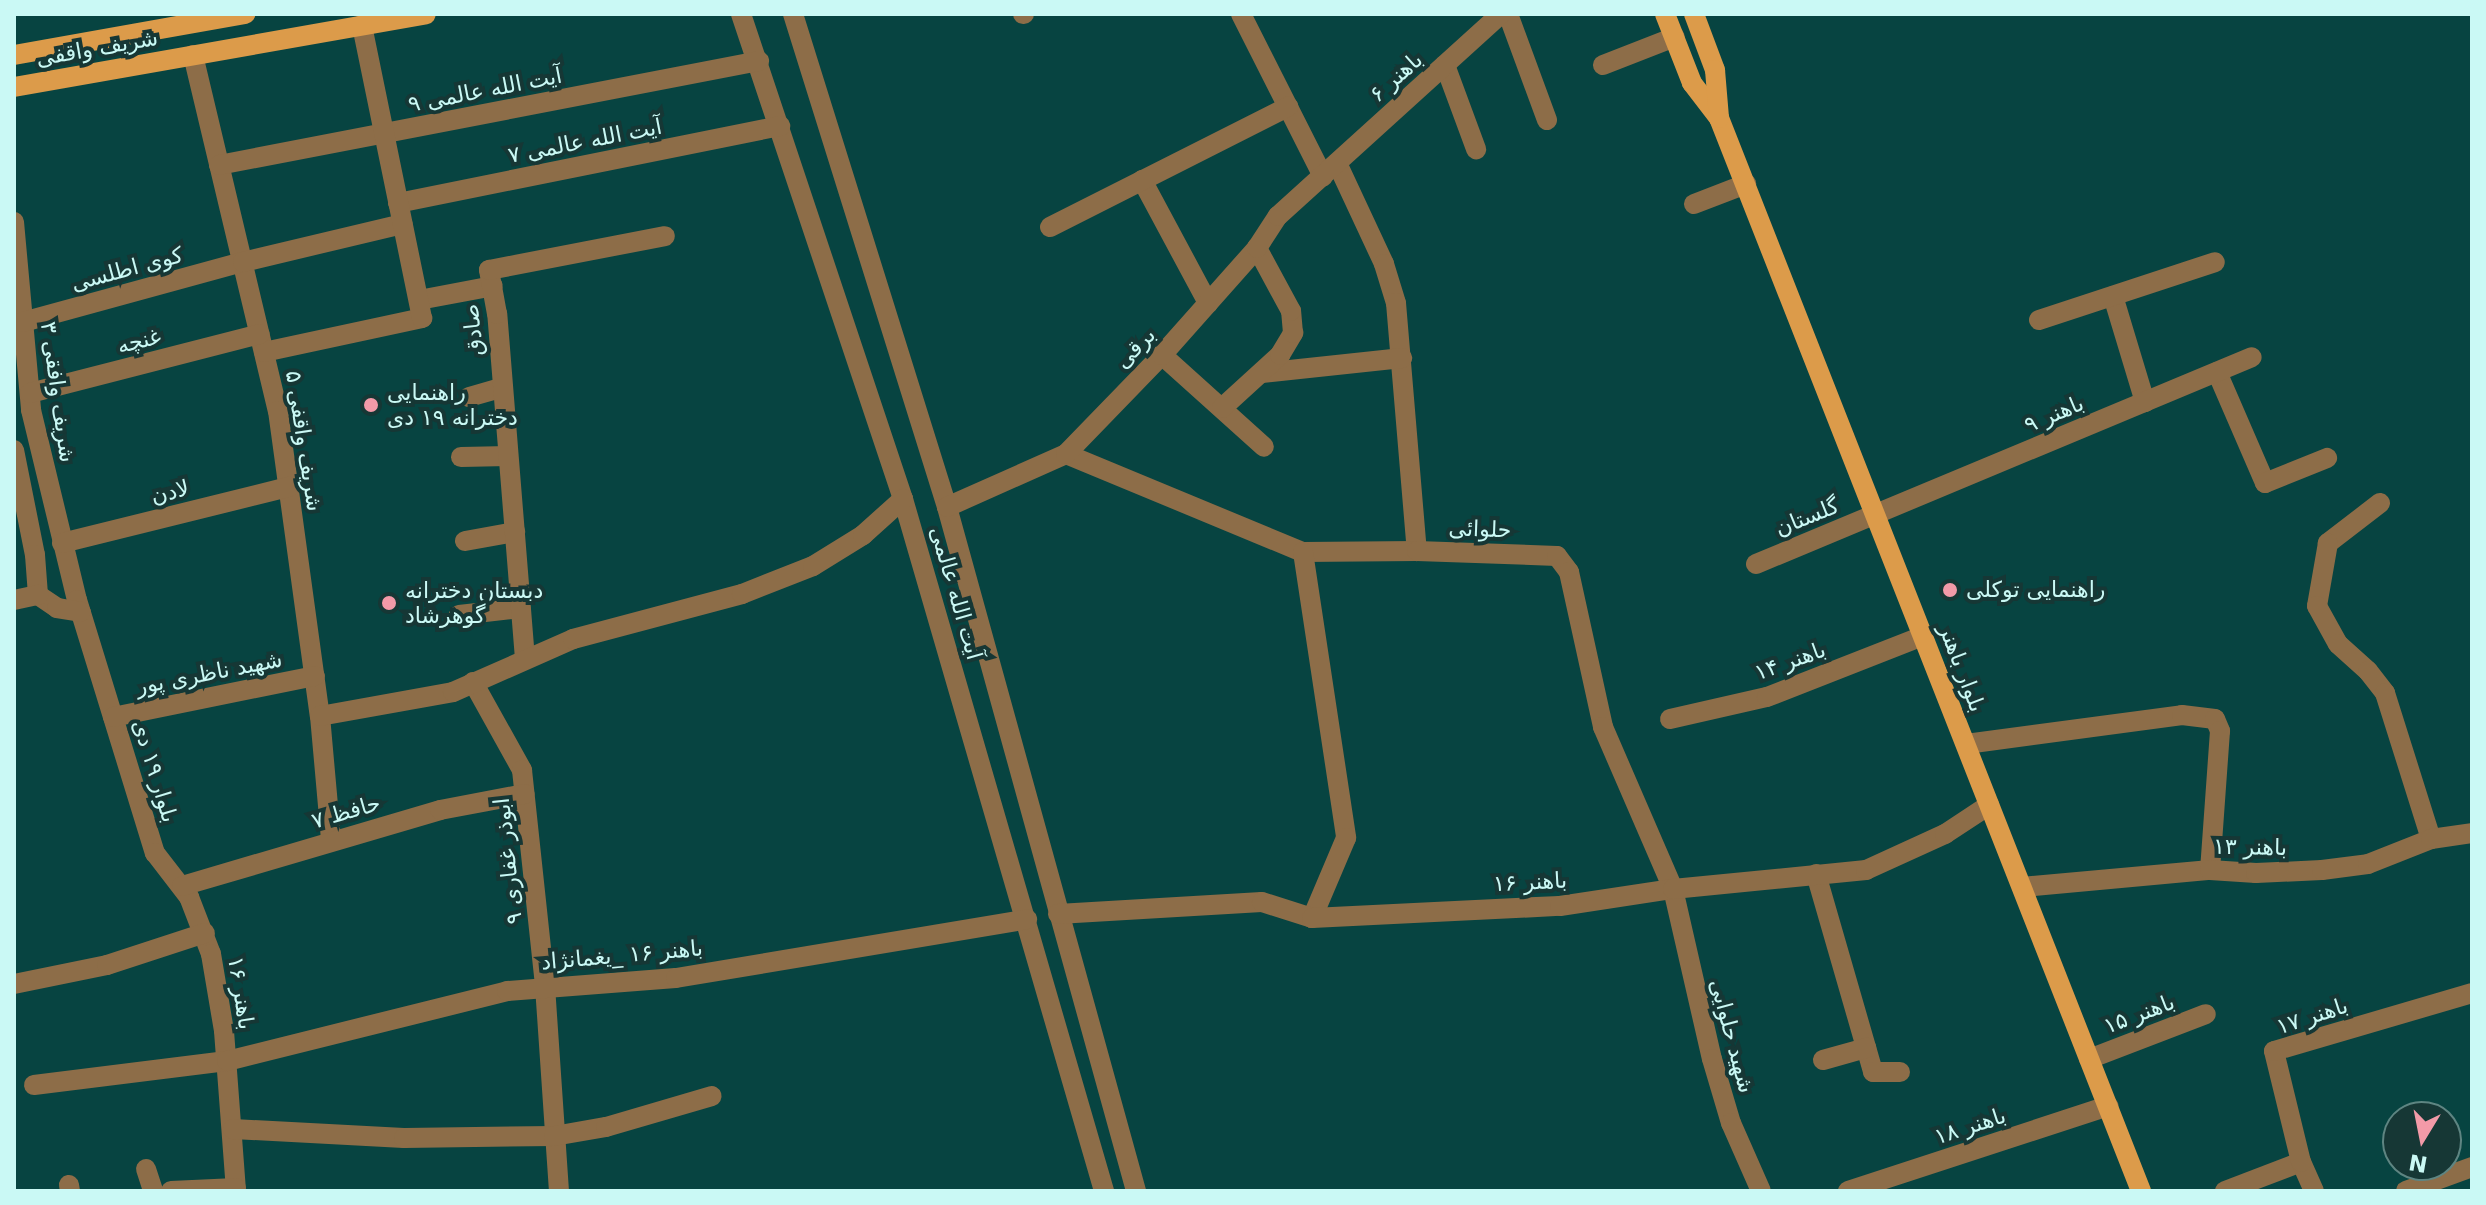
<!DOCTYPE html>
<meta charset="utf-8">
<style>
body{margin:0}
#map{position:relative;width:2486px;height:1205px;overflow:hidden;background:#074441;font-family:"DejaVu Sans",Cairo,sans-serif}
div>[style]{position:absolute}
.minor>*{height:20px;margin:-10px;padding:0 10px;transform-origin:10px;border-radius:10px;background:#8d6d48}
.major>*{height:20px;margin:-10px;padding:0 10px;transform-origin:10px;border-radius:10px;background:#dc9b4a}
.dots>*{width:22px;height:22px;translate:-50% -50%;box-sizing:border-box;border:4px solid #163735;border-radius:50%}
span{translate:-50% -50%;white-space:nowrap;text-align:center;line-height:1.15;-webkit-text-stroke:8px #163735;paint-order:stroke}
.street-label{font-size:22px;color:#caf9f5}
.poi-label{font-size:22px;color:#caf9f5}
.left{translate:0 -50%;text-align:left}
.frame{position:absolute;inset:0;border:16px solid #caf9f5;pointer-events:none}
.north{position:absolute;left:2382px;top:1101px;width:80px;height:80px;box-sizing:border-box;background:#163735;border:2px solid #5e8582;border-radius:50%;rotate:190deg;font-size:22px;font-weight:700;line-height:32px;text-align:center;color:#caf9f5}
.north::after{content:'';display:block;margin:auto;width:28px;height:36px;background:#f39aa8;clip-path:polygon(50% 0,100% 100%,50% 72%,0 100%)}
</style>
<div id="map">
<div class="minor">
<i style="left:741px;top:14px;width:511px;rotate:71.53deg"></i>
<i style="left:903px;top:499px;width:721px;rotate:73.8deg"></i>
<i style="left:793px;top:14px;width:516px;rotate:72.65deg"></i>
<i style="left:947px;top:507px;width:710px;rotate:74.55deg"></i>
<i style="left:1023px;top:14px;width:1px"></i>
<i style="left:1241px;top:14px;width:182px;rotate:63.2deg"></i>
<i style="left:1508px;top:14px;width:113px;rotate:69.8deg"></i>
<i style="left:193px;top:55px;width:366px;rotate:76.6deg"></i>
<i style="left:278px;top:411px;width:308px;rotate:82.2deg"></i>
<i style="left:320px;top:716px;width:124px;rotate:84.9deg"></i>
<i style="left:1445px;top:65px;width:90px;rotate:69.7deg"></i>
<i style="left:1603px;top:65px;width:77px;rotate:-21.3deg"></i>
<i style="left:1337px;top:163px;width:111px;rotate:65deg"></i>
<i style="left:1384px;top:264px;width:41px;rotate:72.9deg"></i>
<i style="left:1396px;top:303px;width:249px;rotate:85.2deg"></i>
<i style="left:219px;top:165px;width:550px;rotate:-10.9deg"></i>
<i style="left:1142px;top:180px;width:140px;rotate:61.8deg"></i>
<i style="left:398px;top:203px;width:390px;rotate:-11.4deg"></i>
<i style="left:1694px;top:204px;width:56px;rotate:-21deg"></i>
<i style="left:14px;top:222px;width:189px;rotate:84.8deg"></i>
<i style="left:31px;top:410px;width:195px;rotate:76.4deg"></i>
<i style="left:77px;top:600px;width:265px;rotate:72.9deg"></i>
<i style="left:155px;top:853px;width:56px;rotate:52.3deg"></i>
<i style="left:189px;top:897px;width:61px;rotate:68.9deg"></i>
<i style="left:211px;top:954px;width:78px;rotate:80.4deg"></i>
<i style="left:224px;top:1031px;width:160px;rotate:85.7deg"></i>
<i style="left:1050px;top:227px;width:267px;rotate:-26.8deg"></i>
<i style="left:2113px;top:296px;width:111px;rotate:73.2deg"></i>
<i style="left:419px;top:300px;width:75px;rotate:-10.7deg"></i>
<i style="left:2039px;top:320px;width:185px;rotate:-18.2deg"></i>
<i style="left:23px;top:322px;width:228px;rotate:-15.3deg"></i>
<i style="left:243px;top:262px;width:164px;rotate:-13.4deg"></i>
<i style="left:264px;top:352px;width:162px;rotate:-12.1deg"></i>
<i style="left:422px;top:318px;width:299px;rotate:-101.6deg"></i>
<i style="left:1162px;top:355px;width:137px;rotate:42deg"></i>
<i style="left:2217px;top:372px;width:121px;rotate:66.6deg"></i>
<i style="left:2265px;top:483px;width:67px;rotate:-22deg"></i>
<i style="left:1262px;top:373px;width:141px;rotate:-6.1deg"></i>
<i style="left:30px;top:393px;width:237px;rotate:-14.4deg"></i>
<i style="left:469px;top:397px;width:35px;rotate:-16deg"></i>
<i style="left:1222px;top:408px;width:79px;rotate:-42.4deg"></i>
<i style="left:1280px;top:355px;width:26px;rotate:-59deg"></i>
<i style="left:1293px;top:333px;width:22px;rotate:-95deg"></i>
<i style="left:1291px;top:311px;width:72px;rotate:-118.4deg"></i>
<i style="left:14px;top:450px;width:107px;rotate:78.7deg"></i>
<i style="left:35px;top:555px;width:40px;rotate:85.7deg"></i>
<i style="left:38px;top:595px;width:23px;rotate:34deg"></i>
<i style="left:57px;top:608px;width:24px;rotate:9deg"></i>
<i style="left:1066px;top:454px;width:256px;rotate:22.5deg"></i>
<i style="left:1303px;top:552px;width:114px;rotate:-0.5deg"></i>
<i style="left:1417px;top:551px;width:140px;rotate:2deg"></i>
<i style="left:1557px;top:556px;width:20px;rotate:53deg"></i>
<i style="left:1569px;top:572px;width:159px;rotate:77.6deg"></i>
<i style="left:1603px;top:727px;width:176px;rotate:66.6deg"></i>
<i style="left:1673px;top:889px;width:174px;rotate:77.1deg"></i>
<i style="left:1712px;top:1059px;width:67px;rotate:73.5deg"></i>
<i style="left:1731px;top:1123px;width:74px;rotate:66.2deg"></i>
<i style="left:461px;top:457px;width:47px;rotate:-1.2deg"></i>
<i style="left:2380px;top:503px;width:66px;rotate:142.4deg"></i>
<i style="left:2328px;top:543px;width:64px;rotate:99.9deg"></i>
<i style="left:2317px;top:606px;width:43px;rotate:61.1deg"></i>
<i style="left:2338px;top:644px;width:40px;rotate:42deg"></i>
<i style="left:2368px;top:671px;width:28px;rotate:52deg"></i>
<i style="left:2385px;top:693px;width:153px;rotate:72.5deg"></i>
<i style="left:947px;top:507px;width:130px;rotate:-24deg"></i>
<i style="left:1066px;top:454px;width:138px;rotate:-45.9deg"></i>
<i style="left:1162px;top:355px;width:143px;rotate:-48.4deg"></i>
<i style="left:1257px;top:248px;width:38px;rotate:-57deg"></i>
<i style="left:1278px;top:216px;width:301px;rotate:-42.2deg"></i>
<i style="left:465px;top:541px;width:51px;rotate:-10.2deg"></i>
<i style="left:62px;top:543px;width:234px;rotate:-13.9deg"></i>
<i style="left:1303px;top:552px;width:289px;rotate:81.4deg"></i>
<i style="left:1346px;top:838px;width:87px;rotate:113deg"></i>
<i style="left:1756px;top:564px;width:537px;rotate:-22.65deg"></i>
<i style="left:14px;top:600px;width:25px;rotate:-12deg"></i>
<i style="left:459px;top:615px;width:62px;rotate:-6.4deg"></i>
<i style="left:525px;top:659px;width:346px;rotate:-94.6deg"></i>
<i style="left:497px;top:314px;width:45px;rotate:-100.3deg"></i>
<i style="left:489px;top:270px;width:179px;rotate:-10.9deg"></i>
<i style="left:473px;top:682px;width:101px;rotate:60.9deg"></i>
<i style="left:522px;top:770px;width:217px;rotate:83.9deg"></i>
<i style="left:545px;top:986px;width:205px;rotate:86.1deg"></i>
<i style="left:320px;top:716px;width:135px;rotate:-10.2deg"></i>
<i style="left:453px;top:692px;width:131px;rotate:-23.8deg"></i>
<i style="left:573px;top:639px;width:175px;rotate:-14.9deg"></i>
<i style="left:742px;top:594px;width:76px;rotate:-21.5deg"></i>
<i style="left:813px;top:566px;width:59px;rotate:-31.8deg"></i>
<i style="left:863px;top:535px;width:54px;rotate:-42deg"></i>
<i style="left:113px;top:717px;width:206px;rotate:-11.5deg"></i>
<i style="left:1670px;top:719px;width:99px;rotate:-12.8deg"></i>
<i style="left:1767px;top:697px;width:168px;rotate:-21.4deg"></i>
<i style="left:1966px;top:744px;width:218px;rotate:-7.6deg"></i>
<i style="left:2182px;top:715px;width:33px;rotate:7deg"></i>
<i style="left:2215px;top:719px;width:13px;rotate:67deg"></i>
<i style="left:2220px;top:731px;width:139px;rotate:94.1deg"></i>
<i style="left:1816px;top:874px;width:206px;rotate:73.9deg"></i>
<i style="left:1873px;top:1072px;width:27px"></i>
<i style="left:182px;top:886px;width:269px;rotate:-16.4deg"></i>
<i style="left:440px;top:810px;width:86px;rotate:-10.7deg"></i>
<i style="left:2022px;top:887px;width:189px;rotate:-5.2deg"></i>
<i style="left:2210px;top:870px;width:46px;rotate:3.7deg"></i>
<i style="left:2256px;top:873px;width:66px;rotate:-2.6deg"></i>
<i style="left:2322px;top:870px;width:46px;rotate:-7.4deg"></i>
<i style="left:2368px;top:864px;width:68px;rotate:-21.6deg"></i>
<i style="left:2431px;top:839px;width:41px;rotate:-8.3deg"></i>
<i style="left:1058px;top:914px;width:204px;rotate:-3.4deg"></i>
<i style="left:1262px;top:902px;width:52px;rotate:17.7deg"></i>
<i style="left:1312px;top:918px;width:248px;rotate:-2.8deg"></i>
<i style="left:1560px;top:906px;width:114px;rotate:-8.6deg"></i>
<i style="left:1673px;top:889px;width:194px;rotate:-5.6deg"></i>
<i style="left:1866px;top:870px;width:87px;rotate:-24.5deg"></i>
<i style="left:1945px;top:834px;width:53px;rotate:-33.4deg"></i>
<i style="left:14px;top:984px;width:95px;rotate:-11.5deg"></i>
<i style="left:107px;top:965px;width:103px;rotate:-18.1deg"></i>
<i style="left:2089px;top:1059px;width:125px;rotate:-21deg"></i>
<i style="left:1823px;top:1060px;width:45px;rotate:-15.6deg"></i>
<i style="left:34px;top:1085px;width:194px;rotate:-7.1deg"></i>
<i style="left:227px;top:1061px;width:289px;rotate:-14deg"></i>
<i style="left:507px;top:991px;width:169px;rotate:-4.4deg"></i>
<i style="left:676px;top:978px;width:356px;rotate:-9.5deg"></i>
<i style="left:233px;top:1129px;width:171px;rotate:3deg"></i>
<i style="left:404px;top:1138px;width:150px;rotate:-0.8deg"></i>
<i style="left:554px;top:1136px;width:53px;rotate:-9.8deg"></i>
<i style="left:606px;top:1127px;width:110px;rotate:-16.3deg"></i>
<i style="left:146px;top:1169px;width:23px;rotate:72deg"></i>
<i style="left:69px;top:1185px;width:6px;rotate:81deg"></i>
<i style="left:171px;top:1191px;width:65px;rotate:-2.6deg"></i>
<i style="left:1848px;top:1191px;width:274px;rotate:-18.1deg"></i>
<i style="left:2225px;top:1191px;width:81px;rotate:-20.9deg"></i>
<i style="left:2314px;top:1191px;width:32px;rotate:-114deg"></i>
<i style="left:2301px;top:1162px;width:114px;rotate:-103.7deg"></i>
<i style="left:2274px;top:1051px;width:206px;rotate:-16.3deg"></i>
<i style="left:2406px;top:1191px;width:70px;rotate:-20deg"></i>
</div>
<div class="major">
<i style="left:1665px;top:14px;width:74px;rotate:68.6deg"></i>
<i style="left:1692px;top:83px;width:44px;rotate:52.4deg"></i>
<i style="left:1719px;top:118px;width:1153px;rotate:68.53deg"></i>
<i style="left:1694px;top:14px;width:60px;rotate:69.4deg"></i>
<i style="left:1715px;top:70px;width:48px;rotate:85.2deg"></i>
<i style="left:14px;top:55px;width:235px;rotate:-10.1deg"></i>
<i style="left:14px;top:87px;width:418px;rotate:-10deg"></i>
</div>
<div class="dots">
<i style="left:371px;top:405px;background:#f39aa8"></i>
<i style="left:1950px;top:590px;background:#f39aa8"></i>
<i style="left:389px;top:603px;background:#f39aa8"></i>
</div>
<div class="street-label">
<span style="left:97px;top:48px;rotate:-10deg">شریف واقفی</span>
<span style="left:1396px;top:77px;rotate:-42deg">باهنر ۶</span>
<span style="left:485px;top:90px;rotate:-11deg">آیت الله عالمی ۹</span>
<span style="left:585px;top:141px;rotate:-11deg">آیت الله عالمی ۷</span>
<span style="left:127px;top:269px;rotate:-15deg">کوی اطلسی</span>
<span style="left:473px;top:330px;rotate:-96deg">صادق</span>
<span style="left:139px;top:341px;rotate:-14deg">غنچه</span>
<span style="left:1135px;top:348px;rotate:-46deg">برقی</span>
<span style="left:58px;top:392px;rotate:82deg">شریف وافقی ۳</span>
<span style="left:2054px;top:414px;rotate:-23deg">باهنر ۹</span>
<span style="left:304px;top:441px;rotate:81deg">شریف واقفی ۵</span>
<span style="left:170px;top:492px;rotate:-14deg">لادن</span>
<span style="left:1807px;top:517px;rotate:-22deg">گلستان</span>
<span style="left:1480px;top:529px;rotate:2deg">حلوائی</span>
<span style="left:956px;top:593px;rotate:74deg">آیت الله عالمی</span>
<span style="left:1790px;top:661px;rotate:-20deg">باهنر ۱۴</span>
<span style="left:1962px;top:668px;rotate:69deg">بلوار باهنر</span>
<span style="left:209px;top:673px;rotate:-11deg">شهید ناظری پور</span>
<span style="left:155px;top:771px;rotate:73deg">بلوار ۱۹ دی</span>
<span style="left:346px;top:812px;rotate:-16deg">حافظ ۷</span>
<span style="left:2250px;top:847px;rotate:1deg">باهنر ۱۳</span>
<span style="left:508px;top:861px;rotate:-96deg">ابوذر غفاری ۹</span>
<span style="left:1530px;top:882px;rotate:-3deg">باهنر ۱۶</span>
<span style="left:622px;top:955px;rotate:-5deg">باهنر ۱۶ _یغمانژاد</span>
<span style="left:241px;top:993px;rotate:81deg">باهنر ۱۶</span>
<span style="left:2139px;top:1014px;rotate:-21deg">باهنر ۱۵</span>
<span style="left:2312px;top:1016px;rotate:-18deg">باهنر ۱۷</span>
<span style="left:1732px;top:1036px;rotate:75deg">شهید حلوایی</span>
<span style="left:1970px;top:1126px;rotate:-18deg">باهنر ۱۸</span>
</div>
<div class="poi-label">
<span class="left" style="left:387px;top:405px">راهنمایی<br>دخترانه ۱۹ دی</span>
<span class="left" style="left:405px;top:603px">دبستان دخترانه<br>گوهرشاد</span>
<span class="left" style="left:1966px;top:590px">راهنمایی توکلی</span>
</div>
<div class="frame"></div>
<div class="north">N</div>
</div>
